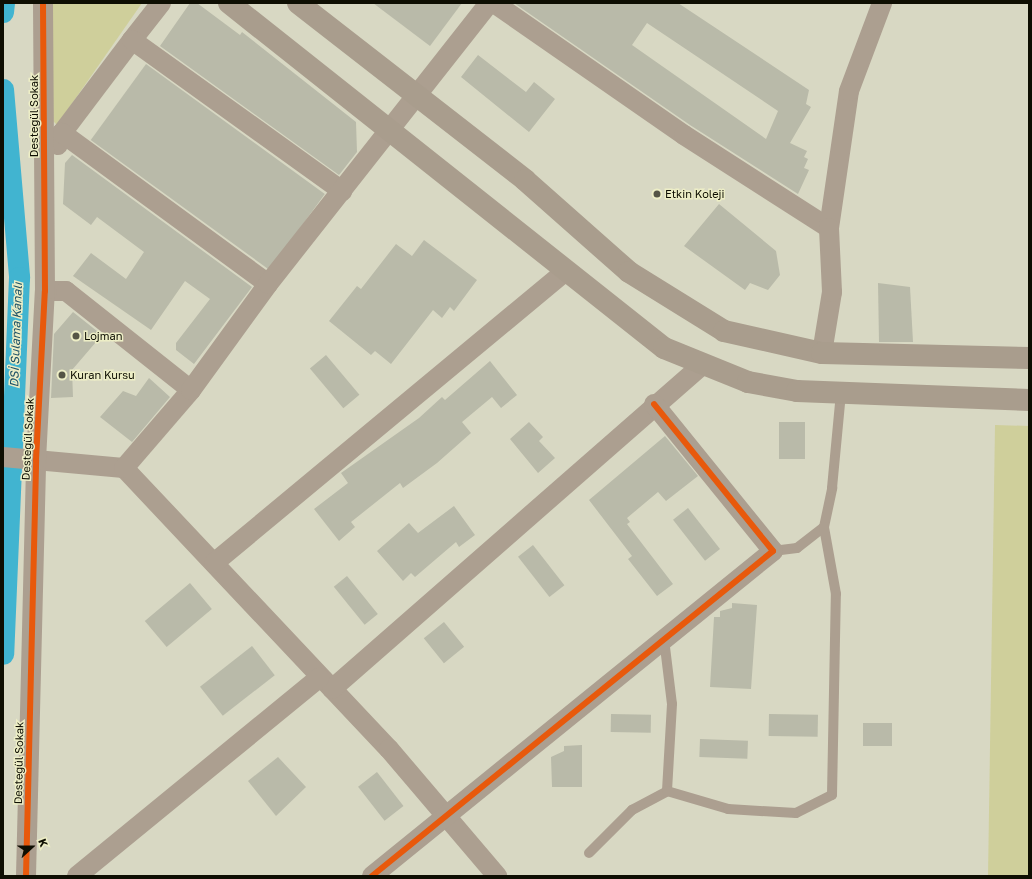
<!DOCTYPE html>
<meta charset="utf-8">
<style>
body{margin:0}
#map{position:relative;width:1032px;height:879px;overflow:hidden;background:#d8d8c3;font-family:"Golos Text",sans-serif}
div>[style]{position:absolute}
.green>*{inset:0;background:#cfcf9b}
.canal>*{height:21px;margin:-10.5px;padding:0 10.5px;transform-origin:10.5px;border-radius:10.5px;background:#41b4d0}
.building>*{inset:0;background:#b9baa9;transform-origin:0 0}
.lane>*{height:10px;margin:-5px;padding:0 5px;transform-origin:5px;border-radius:5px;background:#ac9f90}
.street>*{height:20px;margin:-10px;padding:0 10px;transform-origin:10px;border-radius:10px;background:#ac9f90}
.secondary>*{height:22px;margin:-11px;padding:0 11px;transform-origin:11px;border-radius:11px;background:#a99d8d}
.cycleway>*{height:6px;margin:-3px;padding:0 3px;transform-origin:3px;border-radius:3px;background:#e8590c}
.dots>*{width:11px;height:11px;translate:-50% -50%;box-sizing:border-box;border:2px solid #edeec6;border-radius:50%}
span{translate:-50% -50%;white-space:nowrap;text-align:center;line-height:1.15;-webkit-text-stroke:3px #edeec6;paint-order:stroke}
.street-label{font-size:11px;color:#0e0e02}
.poi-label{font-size:11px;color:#0e0e02}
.left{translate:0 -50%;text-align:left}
.water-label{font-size:12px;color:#1c5065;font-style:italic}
.frame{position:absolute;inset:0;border:4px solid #0e0e02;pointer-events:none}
.north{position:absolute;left:12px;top:827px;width:40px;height:40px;-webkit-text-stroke:3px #edeec6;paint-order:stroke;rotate:69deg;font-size:11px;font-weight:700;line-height:16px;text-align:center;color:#0e0e02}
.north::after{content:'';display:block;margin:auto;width:14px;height:18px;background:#0e0e02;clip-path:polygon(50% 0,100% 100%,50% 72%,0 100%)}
</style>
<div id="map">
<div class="green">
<i style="clip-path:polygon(53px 3px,142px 3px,57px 125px,49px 117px)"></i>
<i style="clip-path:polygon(995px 425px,1029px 426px,1029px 876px,988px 876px)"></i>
</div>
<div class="canal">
<i style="left:3px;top:12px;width:9px;rotate:-84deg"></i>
<i style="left:3px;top:89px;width:189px;rotate:85.1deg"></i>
<i style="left:19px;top:277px;width:377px;rotate:92.4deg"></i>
</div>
<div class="building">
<i style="clip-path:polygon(190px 3px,197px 3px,240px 35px,242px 32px,356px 122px,357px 152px,339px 175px,160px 46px)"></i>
<i style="clip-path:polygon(373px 3px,462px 3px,430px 46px)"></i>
<i style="clip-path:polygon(evenodd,514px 3px,678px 3px,809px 90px,806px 104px,811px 107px,790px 143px,807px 151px,804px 157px,808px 159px,804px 168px,809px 170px,798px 194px,690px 125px,514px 3px,647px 23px,778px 111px,766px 139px,632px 45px,647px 23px)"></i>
<i style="clip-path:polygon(478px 55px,526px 92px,534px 82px,555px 99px,529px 132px,461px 77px)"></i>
<i style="left:146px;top:64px;width:221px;height:94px;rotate:36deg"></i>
<i style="clip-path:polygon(72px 155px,252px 287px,194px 364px,176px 350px,176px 343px,210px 299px,185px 281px,151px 330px,73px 276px,91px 253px,126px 279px,144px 252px,97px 217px,91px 225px,63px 204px,65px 163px)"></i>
<i style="clip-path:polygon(719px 204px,776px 251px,780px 275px,768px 290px,750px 283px,745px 290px,684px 246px)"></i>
<i style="clip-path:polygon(424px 240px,477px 280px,454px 311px,450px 307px,442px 318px,433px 310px,391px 364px,375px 351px,371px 355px,329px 321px,357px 286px,361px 289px,396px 244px,412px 256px)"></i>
<i style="clip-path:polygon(878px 283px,910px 287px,913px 342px,879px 342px)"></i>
<i style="clip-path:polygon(73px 312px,102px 335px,72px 370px,73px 397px,51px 398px,54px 334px)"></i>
<i style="left:326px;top:355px;width:52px;height:21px;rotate:50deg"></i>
<i style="clip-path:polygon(490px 361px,517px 395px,501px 408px,492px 397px,462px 422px,471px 433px,437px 463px,403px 488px,400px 483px,351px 522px,355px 527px,339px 541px,314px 509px,348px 483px,341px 473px,419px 418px,442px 397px,445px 400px)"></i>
<i style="clip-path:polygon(149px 378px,170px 397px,132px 442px,100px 417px,123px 391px,136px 396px)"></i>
<i style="clip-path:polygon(529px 422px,543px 437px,539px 441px,555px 458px,538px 473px,510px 439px)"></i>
<i style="left:779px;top:422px;width:26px;height:37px"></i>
<i style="clip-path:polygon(665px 436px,698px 476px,666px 501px,658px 492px,627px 518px,630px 522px,627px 524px,673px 584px,657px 596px,628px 559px,632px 556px,589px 500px)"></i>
<i style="clip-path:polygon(454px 506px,475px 535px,459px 547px,456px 542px,415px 577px,411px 573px,403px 581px,377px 551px,409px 523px,418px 533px)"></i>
<i style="left:688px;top:508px;width:52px;height:19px;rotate:52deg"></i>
<i style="left:533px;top:545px;width:51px;height:19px;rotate:52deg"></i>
<i style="left:347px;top:576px;width:49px;height:17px;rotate:51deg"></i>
<i style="left:190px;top:583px;width:34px;height:59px;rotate:50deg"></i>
<i style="clip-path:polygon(732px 603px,757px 605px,751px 689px,710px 687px,714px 617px,720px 617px,720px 611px,732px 608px)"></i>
<i style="left:444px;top:622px;width:32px;height:26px;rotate:51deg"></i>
<i style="left:252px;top:646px;width:37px;height:66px;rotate:52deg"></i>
<i style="left:611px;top:714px;width:40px;height:18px;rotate:1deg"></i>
<i style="left:769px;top:714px;width:49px;height:22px;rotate:1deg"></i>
<i style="left:863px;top:723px;width:29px;height:23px"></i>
<i style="left:700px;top:739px;width:48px;height:18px;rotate:2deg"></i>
<i style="clip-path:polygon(582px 745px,582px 787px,552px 787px,551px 757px,564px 751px,564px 746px)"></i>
<i style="clip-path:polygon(278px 757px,306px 787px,276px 816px,248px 781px)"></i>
<i style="left:377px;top:772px;width:43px;height:24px;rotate:52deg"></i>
</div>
<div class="lane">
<i style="left:773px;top:551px;width:24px;rotate:-7deg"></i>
<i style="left:797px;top:548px;width:34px;rotate:-38deg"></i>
<i style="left:824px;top:527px;width:40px;rotate:-78deg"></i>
<i style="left:832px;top:488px;width:95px;rotate:-84.6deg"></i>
<i style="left:664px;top:639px;width:65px;rotate:83deg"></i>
<i style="left:672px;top:704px;width:87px;rotate:93.3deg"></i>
<i style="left:589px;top:853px;width:61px;rotate:-45deg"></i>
<i style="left:632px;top:810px;width:40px;rotate:-28deg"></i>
<i style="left:667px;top:791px;width:64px;rotate:16.4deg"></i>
<i style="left:728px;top:809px;width:68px;rotate:3.4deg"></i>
<i style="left:796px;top:813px;width:40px;rotate:-26.6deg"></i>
<i style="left:832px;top:795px;width:201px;rotate:-88.9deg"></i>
<i style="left:836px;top:594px;width:68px;rotate:-100.2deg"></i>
</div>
<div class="street">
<i style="left:494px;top:3px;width:231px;rotate:34.8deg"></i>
<i style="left:684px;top:135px;width:172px;rotate:32.7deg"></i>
<i style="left:829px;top:228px;width:138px;rotate:-81.7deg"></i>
<i style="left:849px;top:91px;width:94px;rotate:-69.4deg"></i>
<i style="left:132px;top:40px;width:47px;rotate:-51.9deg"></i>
<i style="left:62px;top:133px;width:116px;rotate:-53deg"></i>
<i style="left:132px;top:40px;width:259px;rotate:35.7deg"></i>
<i style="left:58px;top:145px;width:13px;rotate:-72deg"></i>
<i style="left:62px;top:133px;width:255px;rotate:36.2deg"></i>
<i style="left:45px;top:291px;width:21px"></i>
<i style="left:66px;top:291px;width:159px;rotate:38.4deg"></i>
<i style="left:822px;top:353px;width:62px;rotate:-80.7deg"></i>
<i style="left:832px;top:292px;width:64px;rotate:-92.7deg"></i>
<i style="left:3px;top:457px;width:121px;rotate:5.2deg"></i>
<i style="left:124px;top:468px;width:386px;rotate:46.7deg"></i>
<i style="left:389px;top:749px;width:167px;rotate:49.6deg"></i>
<i style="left:124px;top:468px;width:103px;rotate:-49.3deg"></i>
<i style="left:191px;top:390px;width:131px;rotate:-54deg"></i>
<i style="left:268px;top:284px;width:357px;rotate:-51.8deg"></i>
<i style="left:214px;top:563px;width:457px;rotate:-39.7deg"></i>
<i style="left:332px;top:689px;width:492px;rotate:-41.2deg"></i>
<i style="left:26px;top:876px;width:416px;rotate:-88.6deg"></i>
<i style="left:36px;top:460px;width:169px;rotate:-87deg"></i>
<i style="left:45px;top:291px;width:288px;rotate:-90.4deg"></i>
<i style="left:77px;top:876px;width:313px;rotate:-39.3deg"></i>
<i style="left:372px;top:876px;width:516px;rotate:-39.02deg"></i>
<i style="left:773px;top:551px;width:189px;rotate:-129deg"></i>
</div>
<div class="secondary">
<i style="left:229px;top:3px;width:555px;rotate:38.42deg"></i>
<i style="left:664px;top:348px;width:91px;rotate:22deg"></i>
<i style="left:748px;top:382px;width:50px;rotate:10.4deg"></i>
<i style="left:797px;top:391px;width:232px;rotate:2.2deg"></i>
<i style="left:298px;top:3px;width:288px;rotate:37.9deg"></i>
<i style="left:525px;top:180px;width:139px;rotate:41.5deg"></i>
<i style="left:629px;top:272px;width:112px;rotate:31.8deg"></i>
<i style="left:724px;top:331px;width:100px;rotate:12.7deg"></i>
<i style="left:822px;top:353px;width:207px;rotate:1.4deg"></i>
</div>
<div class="cycleway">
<i style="left:26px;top:876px;width:416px;rotate:-88.6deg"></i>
<i style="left:36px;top:460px;width:169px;rotate:-87deg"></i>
<i style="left:45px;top:291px;width:288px;rotate:-90.4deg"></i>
<i style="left:372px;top:876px;width:516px;rotate:-39.02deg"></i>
<i style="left:773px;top:551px;width:189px;rotate:-129deg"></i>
</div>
<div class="dots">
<i style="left:657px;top:194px;background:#555546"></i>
<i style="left:76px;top:336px;background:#555546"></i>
<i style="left:62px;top:375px;background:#555546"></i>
</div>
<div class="street-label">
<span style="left:34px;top:116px;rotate:-90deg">Destegül Sokak</span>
<span style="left:28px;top:439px;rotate:-87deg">Destegül Sokak</span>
<span style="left:19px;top:763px;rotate:-89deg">Destegül Sokak</span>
</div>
<div class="poi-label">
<span class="left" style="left:665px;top:194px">Etkin Koleji</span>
<span class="left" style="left:84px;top:336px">Lojman</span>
<span class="left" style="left:70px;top:375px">Kuran Kursu</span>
</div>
<div class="water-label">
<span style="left:16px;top:335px;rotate:-88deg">DSİ Sulama Kanalı</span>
</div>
<div class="frame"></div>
<div class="north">K</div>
</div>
